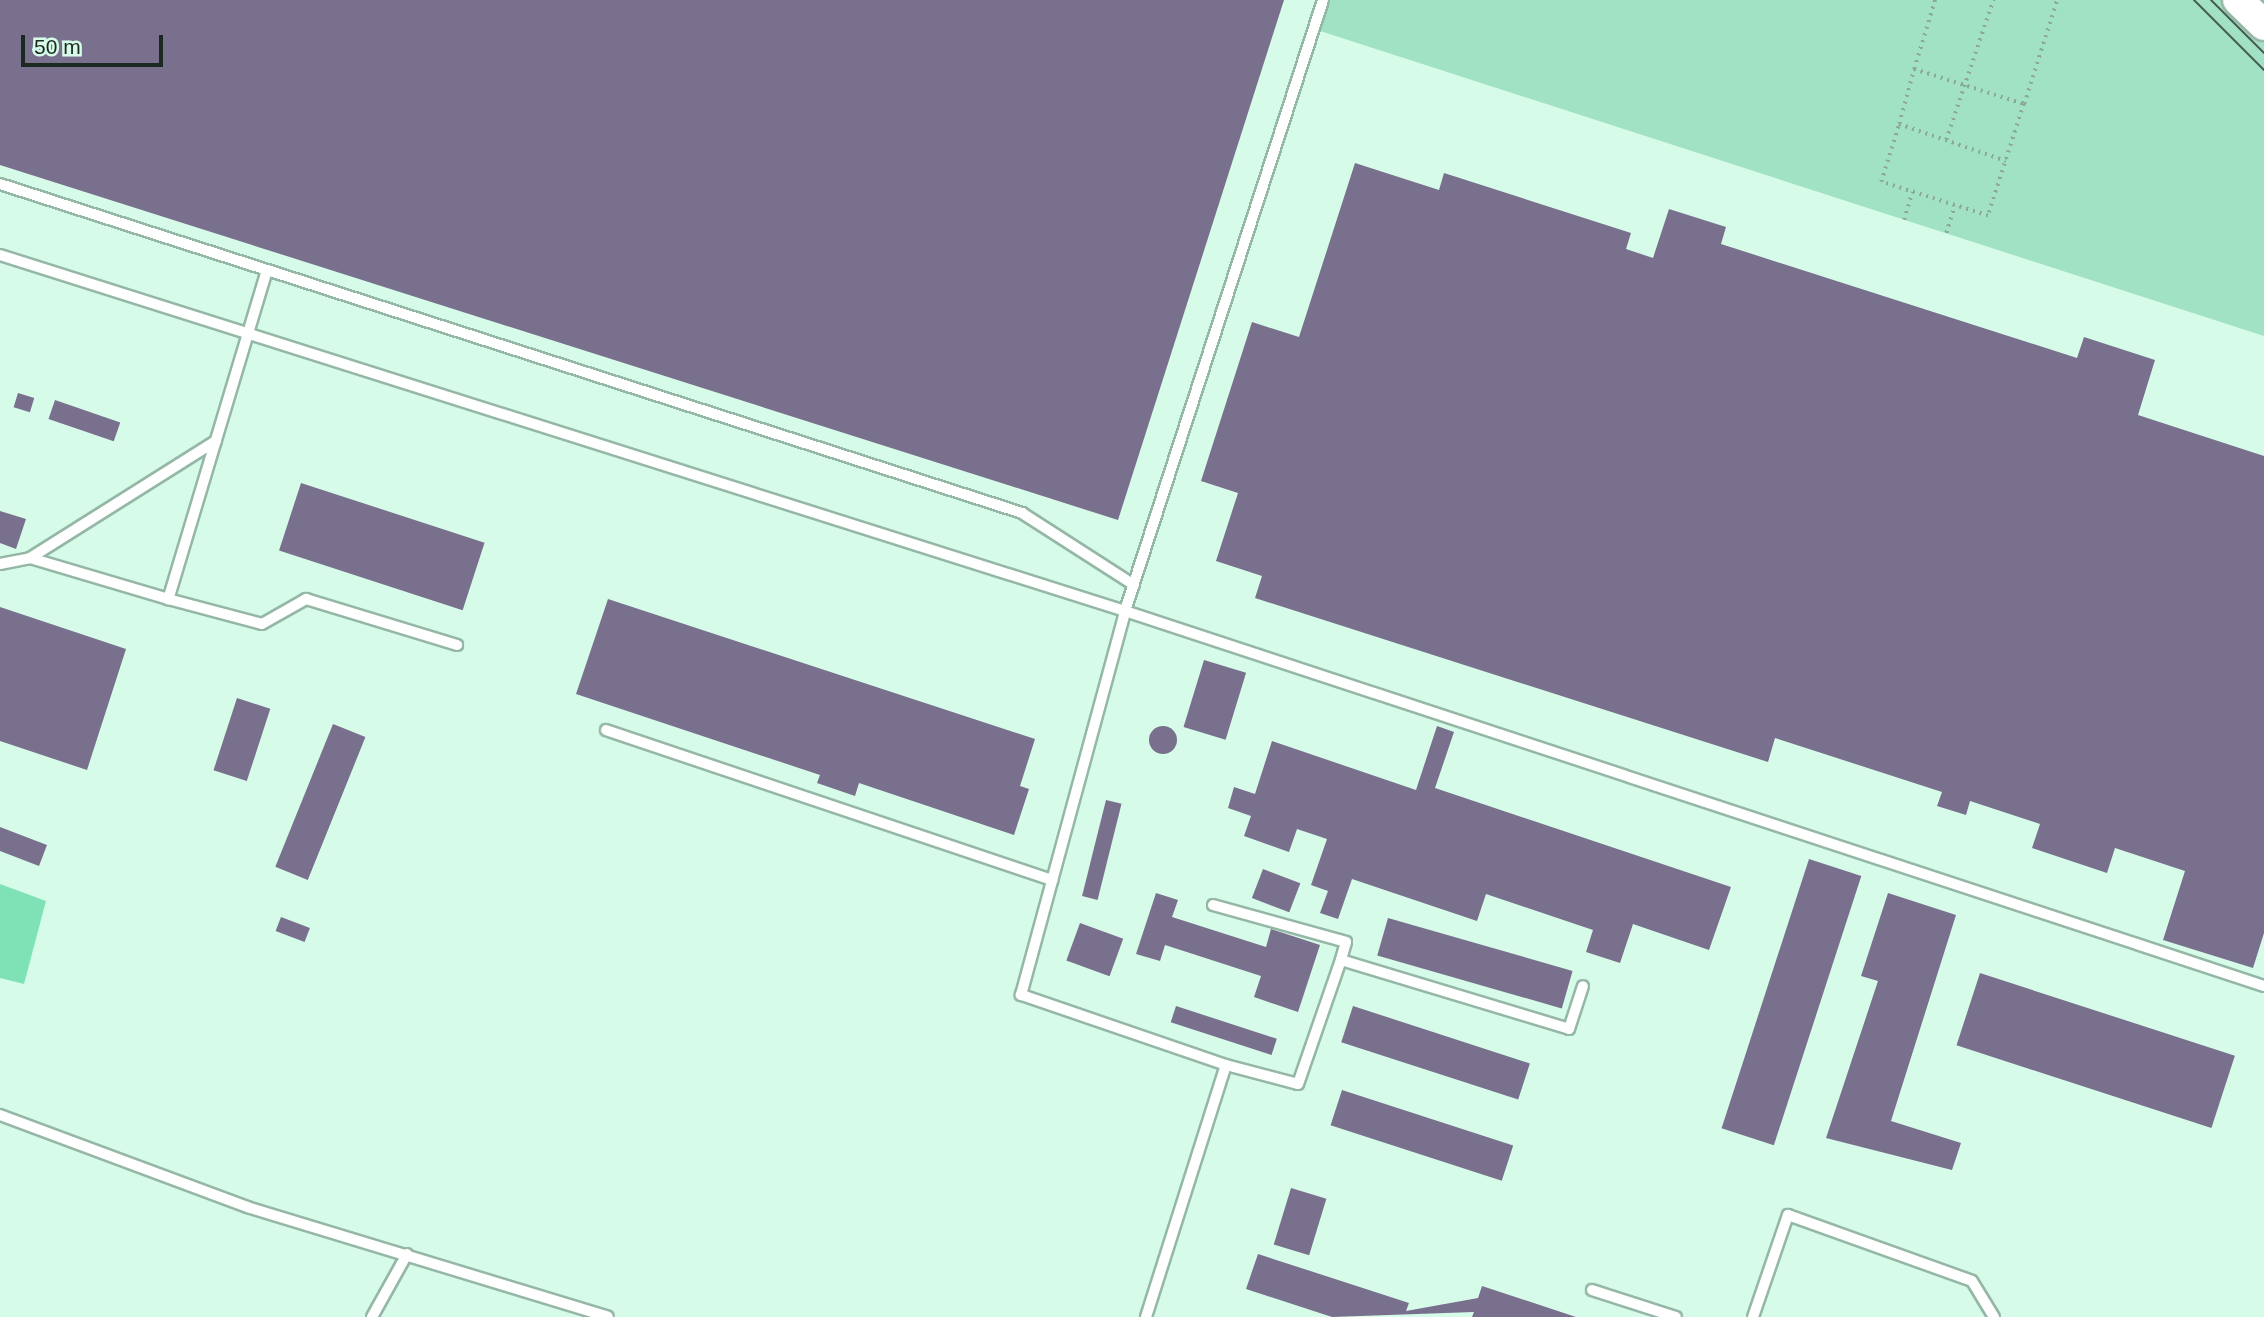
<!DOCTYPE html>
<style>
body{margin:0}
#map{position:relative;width:2264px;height:1317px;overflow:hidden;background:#d7fbe9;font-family:Helvetica,sans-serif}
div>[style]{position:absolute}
.green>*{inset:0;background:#a0e2c3}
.water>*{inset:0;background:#7ee2b6}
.building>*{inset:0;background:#78708c;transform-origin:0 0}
.round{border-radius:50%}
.path>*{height:3.5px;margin-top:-1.75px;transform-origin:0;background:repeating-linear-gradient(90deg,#8da89a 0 2px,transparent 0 7px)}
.roads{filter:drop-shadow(2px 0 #95b7a6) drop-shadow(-2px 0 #95b7a6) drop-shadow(0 2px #95b7a6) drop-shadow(0 -2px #95b7a6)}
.service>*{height:10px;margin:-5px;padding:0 5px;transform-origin:5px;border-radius:5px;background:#fff}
.secondary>*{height:30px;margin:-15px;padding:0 15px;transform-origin:15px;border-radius:15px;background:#fff}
.tram>*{height:2px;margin:-1px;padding:0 1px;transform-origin:1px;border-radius:1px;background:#495c53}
span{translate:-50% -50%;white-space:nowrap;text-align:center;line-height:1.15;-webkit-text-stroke:7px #d7fbe9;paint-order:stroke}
.scale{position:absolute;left:21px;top:35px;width:142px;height:32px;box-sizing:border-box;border:4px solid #1b2922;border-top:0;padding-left:9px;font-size:21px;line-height:24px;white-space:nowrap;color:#1b2922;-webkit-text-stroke:5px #d7fbe9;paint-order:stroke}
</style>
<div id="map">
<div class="green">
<i style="clip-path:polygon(1323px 0,2264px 0,2264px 336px,1314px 29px)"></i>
</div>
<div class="water">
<i style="clip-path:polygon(0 884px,46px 901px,24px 984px,0 978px)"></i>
</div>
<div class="building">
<i style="clip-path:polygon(0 0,1284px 0,1118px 520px,0 165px)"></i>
<i style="clip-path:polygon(1355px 163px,1439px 190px,1444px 173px,1631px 233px,1626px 249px,1653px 258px,1669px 209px,1726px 227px,1721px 244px,2077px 358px,2084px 337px,2155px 360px,2138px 415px,2264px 456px,2264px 933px,2253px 968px,2163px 940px,2185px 871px,2115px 848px,2107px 873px,2032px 848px,2040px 824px,1970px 801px,1966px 815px,1937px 806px,1942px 792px,1775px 738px,1768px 762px,1255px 598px,1262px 576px,1216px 561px,1238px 493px,1201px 481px,1252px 322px,1299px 337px)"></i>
<i style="left:18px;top:393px;width:17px;height:15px;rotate:17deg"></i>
<i style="left:55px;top:400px;width:69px;height:20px;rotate:19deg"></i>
<i style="left:301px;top:483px;width:193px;height:71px;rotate:18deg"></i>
<i style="clip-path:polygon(0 511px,26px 519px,16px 549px,0 543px)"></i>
<i style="clip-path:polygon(608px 599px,1035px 739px,1020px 786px,1029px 789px,1014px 835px,859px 783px,855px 796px,817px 783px,820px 775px,576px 694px)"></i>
<i style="clip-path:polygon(0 607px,126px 649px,87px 770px,0 741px)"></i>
<i style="left:1204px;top:660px;width:44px;height:70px;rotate:17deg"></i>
<i style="left:237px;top:698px;width:35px;height:76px;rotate:18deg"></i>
<i style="left:333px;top:724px;width:35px;height:154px;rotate:22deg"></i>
<i class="round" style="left:1149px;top:726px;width:28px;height:28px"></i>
<i style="clip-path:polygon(1437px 726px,1454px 732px,1435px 788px,1731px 887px,1709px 950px,1633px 924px,1620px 963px,1586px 952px,1593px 930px,1486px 894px,1477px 921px,1352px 879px,1338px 919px,1320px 913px,1328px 891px,1311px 885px,1327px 839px,1297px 829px,1289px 852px,1244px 836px,1251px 816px,1228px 808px,1234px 787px,1255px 794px,1272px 741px,1416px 790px)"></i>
<i style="left:1106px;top:800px;width:16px;height:99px;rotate:14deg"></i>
<i style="clip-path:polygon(0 827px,47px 845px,39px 866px,0 851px)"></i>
<i style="left:1809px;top:859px;width:55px;height:283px;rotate:18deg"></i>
<i style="left:1263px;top:869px;width:40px;height:31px;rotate:21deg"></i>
<i style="clip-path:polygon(1156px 893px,1178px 900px,1172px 917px,1266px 947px,1271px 929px,1320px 945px,1298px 1012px,1254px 997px,1261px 976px,1165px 945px,1160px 961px,1136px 954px)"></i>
<i style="clip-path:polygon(1888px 893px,1956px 915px,1891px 1121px,1961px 1143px,1952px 1170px,1826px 1138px,1878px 981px,1861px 976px)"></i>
<i style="left:281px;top:917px;width:31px;height:15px;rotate:21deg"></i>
<i style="left:1388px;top:918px;width:192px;height:39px;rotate:16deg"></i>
<i style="left:1080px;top:923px;width:46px;height:40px;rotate:20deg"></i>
<i style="left:1980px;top:973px;width:268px;height:76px;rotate:18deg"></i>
<i style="left:1176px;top:1006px;width:106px;height:17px;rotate:18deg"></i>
<i style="left:1353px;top:1006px;width:186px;height:38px;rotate:18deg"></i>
<i style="left:1342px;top:1090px;width:180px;height:37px;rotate:18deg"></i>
<i style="left:1291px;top:1188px;width:37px;height:59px;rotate:17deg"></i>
<i style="clip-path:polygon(1258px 1254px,1409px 1303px,1406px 1311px,1478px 1298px,1482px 1286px,1576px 1317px,1472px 1317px,1474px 1312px,1332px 1317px,1246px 1289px)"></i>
</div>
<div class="path">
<i style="left:1914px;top:69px;width:115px;rotate:17.7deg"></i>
<i style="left:2024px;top:104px;width:118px;rotate:107.8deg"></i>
<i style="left:1988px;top:216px;width:112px;rotate:-162.4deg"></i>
<i style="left:1881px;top:182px;width:61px;rotate:-72.8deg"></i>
<i style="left:1899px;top:124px;width:57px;rotate:-74.7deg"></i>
<i style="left:1914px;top:69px;width:72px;rotate:-73.1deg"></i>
<i style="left:2024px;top:104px;width:109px;rotate:-72.4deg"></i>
<i style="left:1899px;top:124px;width:113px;rotate:19.1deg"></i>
<i style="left:1946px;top:140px;width:148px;rotate:-71.4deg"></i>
<i style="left:1904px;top:220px;width:29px;rotate:-74deg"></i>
<i style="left:1946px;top:233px;width:28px;rotate:-72deg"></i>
</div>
<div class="roads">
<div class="service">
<i style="left:0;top:184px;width:1074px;rotate:17.84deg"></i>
<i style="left:1022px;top:513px;width:133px;rotate:32.7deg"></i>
<i style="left:0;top:255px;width:1180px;rotate:17.56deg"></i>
<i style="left:1125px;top:611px;width:1199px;rotate:18.22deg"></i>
<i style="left:267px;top:270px;width:344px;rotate:106.7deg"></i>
<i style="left:168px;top:599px;width:97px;rotate:14.9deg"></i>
<i style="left:262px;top:624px;width:51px;rotate:-29.6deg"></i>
<i style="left:306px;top:599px;width:158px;rotate:16.9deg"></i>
<i style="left:30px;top:558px;width:144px;rotate:16.5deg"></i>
<i style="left:0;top:564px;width:31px;rotate:-11deg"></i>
<i style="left:30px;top:558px;width:220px;rotate:-32.2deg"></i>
<i style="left:606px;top:730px;width:471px;rotate:18.6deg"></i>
<i style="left:1213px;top:905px;width:138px;rotate:15.5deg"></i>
<i style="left:1346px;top:942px;width:19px;rotate:106deg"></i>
<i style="left:1226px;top:1065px;width:74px;rotate:14.8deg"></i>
<i style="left:1298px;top:1084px;width:131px;rotate:-70.9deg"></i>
<i style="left:1341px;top:960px;width:238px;rotate:16.8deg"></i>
<i style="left:1569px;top:1029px;width:45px;rotate:-72deg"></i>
<i style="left:0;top:1115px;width:264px;rotate:20.4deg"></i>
<i style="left:247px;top:1207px;width:377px;rotate:16.9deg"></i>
<i style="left:1592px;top:1290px;width:88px;rotate:17.8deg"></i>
<i style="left:372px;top:1317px;width:72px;rotate:-60.9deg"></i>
<i style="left:1146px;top:1317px;width:264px;rotate:-72.4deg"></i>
<i style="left:1226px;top:1065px;width:217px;rotate:-161.1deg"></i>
<i style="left:1021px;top:995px;width:398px;rotate:-74.8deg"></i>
<i style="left:1125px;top:611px;width:642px;rotate:-72.04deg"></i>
<i style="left:1753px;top:1317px;width:108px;rotate:-71.1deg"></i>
<i style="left:1788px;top:1215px;width:195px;rotate:19.7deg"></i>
<i style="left:1972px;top:1281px;width:42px;rotate:58.6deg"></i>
</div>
<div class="secondary">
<i style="left:2238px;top:0;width:36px;rotate:44deg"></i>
</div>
</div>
<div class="tram">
<i style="left:2194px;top:0;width:99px;rotate:45deg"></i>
<i style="left:2211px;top:0;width:75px;rotate:45deg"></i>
</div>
<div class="scale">50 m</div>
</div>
